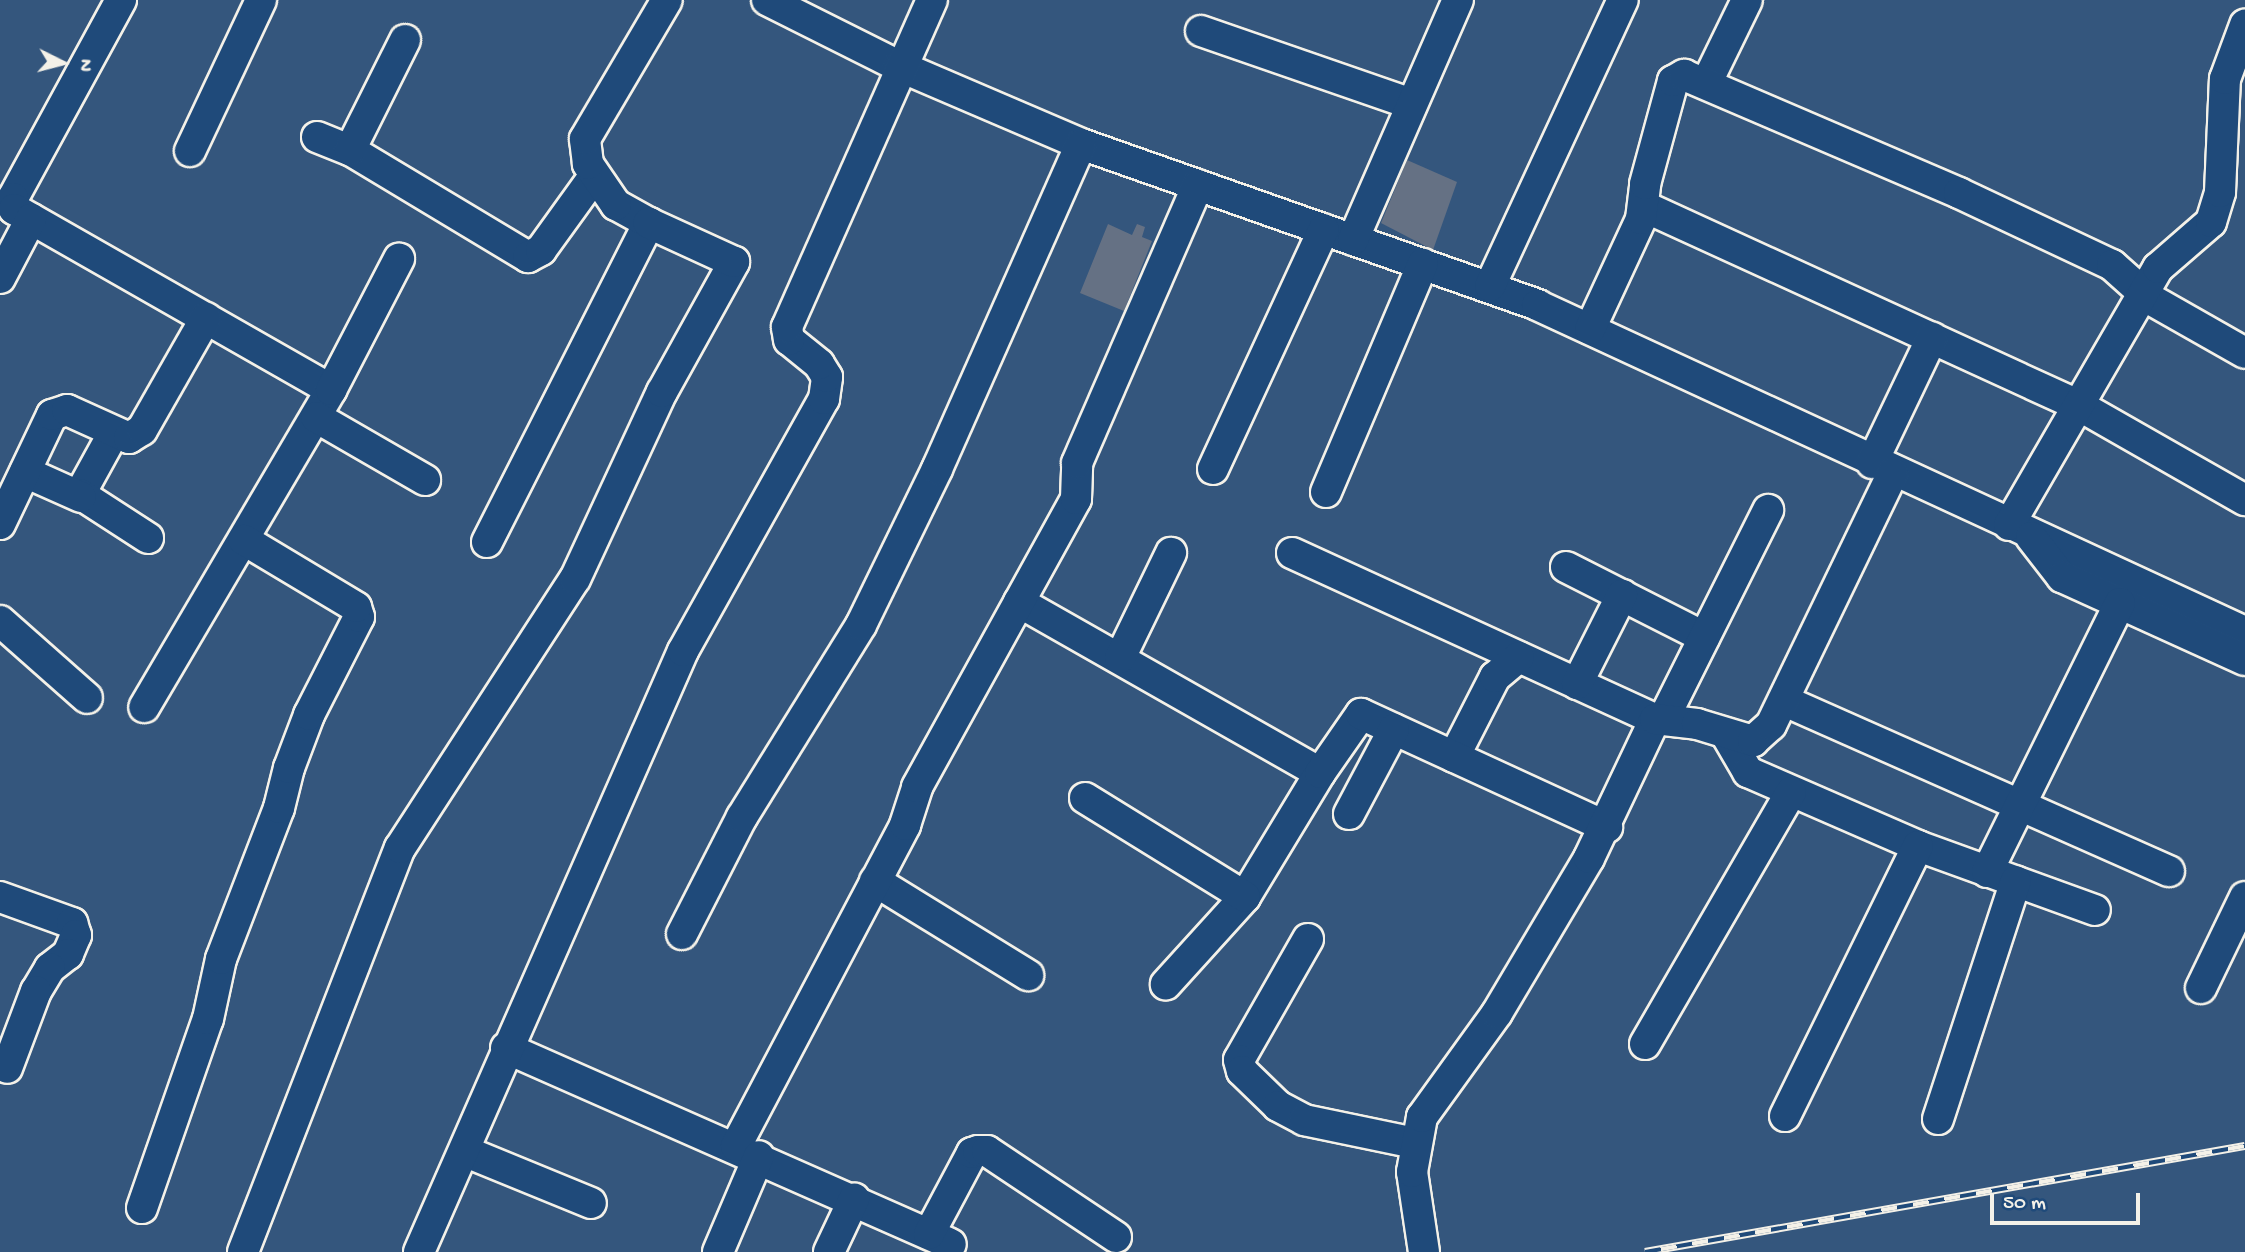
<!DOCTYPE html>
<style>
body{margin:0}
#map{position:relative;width:2245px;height:1252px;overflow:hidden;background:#34567d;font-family:"Gochi Hand",sans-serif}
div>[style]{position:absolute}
.building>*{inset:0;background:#657184}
.roads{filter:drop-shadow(2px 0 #f4f1e8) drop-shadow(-2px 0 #f4f1e8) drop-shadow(0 2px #f4f1e8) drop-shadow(0 -2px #f4f1e8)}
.minor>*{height:30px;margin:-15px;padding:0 15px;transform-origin:15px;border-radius:15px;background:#1f4a7a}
.rail>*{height:8px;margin-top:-4px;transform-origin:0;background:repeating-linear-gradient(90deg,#1f4a7a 0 16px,#f4f1e8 0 32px);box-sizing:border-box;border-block:2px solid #f4f1e8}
span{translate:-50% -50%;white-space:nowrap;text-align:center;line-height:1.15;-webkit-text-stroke:5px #1f4a7a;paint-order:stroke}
.north{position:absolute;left:28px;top:28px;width:70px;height:70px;-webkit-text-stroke:5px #1f4a7a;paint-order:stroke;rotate:96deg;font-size:19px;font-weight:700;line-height:28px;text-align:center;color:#f4f1e8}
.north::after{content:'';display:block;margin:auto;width:24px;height:32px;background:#f4f1e8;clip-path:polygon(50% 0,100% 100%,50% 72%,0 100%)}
.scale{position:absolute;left:1990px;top:1193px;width:150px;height:32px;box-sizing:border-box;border:4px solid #f4f1e8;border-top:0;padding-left:9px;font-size:21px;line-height:24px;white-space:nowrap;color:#f4f1e8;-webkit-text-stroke:5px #1f4a7a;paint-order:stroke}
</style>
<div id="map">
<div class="building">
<i style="clip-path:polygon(1407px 160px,1457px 182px,1433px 250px,1381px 223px)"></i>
<i style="clip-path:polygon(1108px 224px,1132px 235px,1137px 224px,1145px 227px,1142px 237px,1152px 241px,1124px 311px,1080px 293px)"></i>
</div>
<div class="roads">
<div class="minor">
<i style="left:121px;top:0;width:226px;rotate:118.6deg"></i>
<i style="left:13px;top:198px;width:11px;rotate:85deg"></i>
<i style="left:14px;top:209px;width:365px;rotate:29.7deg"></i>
<i style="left:331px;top:390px;width:368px;rotate:120.5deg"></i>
<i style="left:767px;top:0;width:148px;rotate:26.6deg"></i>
<i style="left:899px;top:66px;width:198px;rotate:23.2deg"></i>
<i style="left:1081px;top:144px;width:484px;rotate:19.4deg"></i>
<i style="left:1537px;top:305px;width:780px;rotate:24.79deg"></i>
<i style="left:1201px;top:31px;width:223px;rotate:19.1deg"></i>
<i style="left:1707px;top:82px;width:91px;rotate:-64deg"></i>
<i style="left:317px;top:137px;width:35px;rotate:22deg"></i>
<i style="left:350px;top:150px;width:208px;rotate:31deg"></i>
<i style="left:528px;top:257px;width:15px;rotate:-28deg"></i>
<i style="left:541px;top:250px;width:92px;rotate:-54.2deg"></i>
<i style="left:350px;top:150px;width:123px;rotate:-63.4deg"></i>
<i style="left:190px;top:151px;width:167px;rotate:-64.8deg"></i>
<i style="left:1643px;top:206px;width:481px;rotate:24.6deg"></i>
<i style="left:2080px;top:406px;width:190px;rotate:29.7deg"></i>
<i style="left:1353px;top:240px;width:262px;rotate:-66.4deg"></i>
<i style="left:0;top:278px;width:67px;rotate:-62.3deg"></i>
<i style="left:1490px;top:286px;width:315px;rotate:-65.1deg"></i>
<i style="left:1590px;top:329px;width:121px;rotate:-65.1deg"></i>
<i style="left:1641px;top:219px;width:35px;rotate:-83deg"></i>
<i style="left:1645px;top:184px;width:107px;rotate:-74.8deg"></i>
<i style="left:1673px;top:81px;width:13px;rotate:-29deg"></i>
<i style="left:1684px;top:75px;width:299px;rotate:23.2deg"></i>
<i style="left:1959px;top:193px;width:169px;rotate:25.2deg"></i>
<i style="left:2112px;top:265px;width:51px;rotate:41.8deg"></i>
<i style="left:2150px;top:299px;width:109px;rotate:29.6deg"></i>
<i style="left:331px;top:390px;width:148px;rotate:-62.6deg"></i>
<i style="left:316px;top:417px;width:126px;rotate:30deg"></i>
<i style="left:113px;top:434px;width:68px;rotate:118.8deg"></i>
<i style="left:80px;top:494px;width:81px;rotate:32.9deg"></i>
<i style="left:1872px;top:463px;width:139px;rotate:-64.4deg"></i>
<i style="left:1213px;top:469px;width:264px;rotate:-65.2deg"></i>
<i style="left:25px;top:472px;width:61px;rotate:24.1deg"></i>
<i style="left:1326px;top:492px;width:248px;rotate:-67deg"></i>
<i style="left:0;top:524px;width:121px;rotate:-64.5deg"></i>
<i style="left:52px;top:415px;width:16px;rotate:-18deg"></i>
<i style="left:67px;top:410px;width:68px;rotate:24.3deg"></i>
<i style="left:129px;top:438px;width:15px;rotate:-32deg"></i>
<i style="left:142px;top:430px;width:129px;rotate:-60.3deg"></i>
<i style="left:2009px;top:525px;width:297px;rotate:-59.9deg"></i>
<i style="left:2158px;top:268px;width:70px;rotate:-41deg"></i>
<i style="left:2211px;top:222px;width:31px;rotate:-73deg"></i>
<i style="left:2220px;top:192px;width:113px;rotate:-87.5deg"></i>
<i style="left:2225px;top:79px;width:58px;rotate:-69.7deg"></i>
<i style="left:2031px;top:537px;width:51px;rotate:52.2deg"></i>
<i style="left:2062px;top:577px;width:201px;rotate:24.4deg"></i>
<i style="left:487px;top:542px;width:358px;rotate:-63.1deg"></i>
<i style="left:649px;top:223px;width:38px;rotate:-151deg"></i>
<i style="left:616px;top:205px;width:50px;rotate:-124.3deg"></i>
<i style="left:588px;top:164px;width:25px;rotate:-97deg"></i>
<i style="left:585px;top:139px;width:161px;rotate:-59.5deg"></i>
<i style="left:1292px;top:553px;width:399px;rotate:24.6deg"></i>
<i style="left:1566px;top:567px;width:155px;rotate:26.9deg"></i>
<i style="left:1019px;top:602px;width:346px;rotate:29.6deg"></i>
<i style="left:1320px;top:773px;width:145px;rotate:121.2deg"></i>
<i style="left:1245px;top:897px;width:118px;rotate:132.2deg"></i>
<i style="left:0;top:621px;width:116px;rotate:41.5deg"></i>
<i style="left:1120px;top:658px;width:117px;rotate:-64.1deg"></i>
<i style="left:1577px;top:684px;width:100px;rotate:-63.2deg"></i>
<i style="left:1785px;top:701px;width:420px;rotate:23.9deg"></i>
<i style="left:1663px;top:720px;width:235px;rotate:-63.4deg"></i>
<i style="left:1727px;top:736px;width:42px;rotate:59.7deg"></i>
<i style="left:1748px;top:772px;width:185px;rotate:23.5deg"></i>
<i style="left:1918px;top:846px;width:188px;rotate:19.9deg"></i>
<i style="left:1454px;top:757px;width:90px;rotate:-62.9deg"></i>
<i style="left:1495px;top:677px;width:31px;rotate:-40deg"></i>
<i style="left:1320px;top:773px;width:72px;rotate:-55.2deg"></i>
<i style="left:1361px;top:714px;width:271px;rotate:24.7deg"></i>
<i style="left:1085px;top:798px;width:188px;rotate:31.7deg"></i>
<i style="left:1349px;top:814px;width:96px;rotate:-62.1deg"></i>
<i style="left:1987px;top:872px;width:300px;rotate:-63.7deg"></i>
<i style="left:875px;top:881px;width:180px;rotate:31.6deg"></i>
<i style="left:0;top:897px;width:77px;rotate:19.9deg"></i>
<i style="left:72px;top:923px;width:13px;rotate:72deg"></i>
<i style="left:76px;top:935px;width:21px;rotate:113deg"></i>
<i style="left:68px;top:954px;width:23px;rotate:142deg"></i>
<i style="left:50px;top:968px;width:27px;rotate:121deg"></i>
<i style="left:36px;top:991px;width:82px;rotate:110.6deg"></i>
<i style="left:682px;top:934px;width:131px;rotate:-62.9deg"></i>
<i style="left:742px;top:817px;width:226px;rotate:-58.2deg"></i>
<i style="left:861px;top:625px;width:174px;rotate:-64deg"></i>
<i style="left:937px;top:469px;width:355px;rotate:-66.1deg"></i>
<i style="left:1308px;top:939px;width:139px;rotate:119.7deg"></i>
<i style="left:1239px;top:1060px;width:11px;rotate:75deg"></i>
<i style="left:1242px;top:1071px;width:50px;rotate:44.2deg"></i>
<i style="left:1278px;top:1106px;width:30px;rotate:28deg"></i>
<i style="left:1304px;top:1120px;width:113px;rotate:11.7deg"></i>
<i style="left:2201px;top:988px;width:101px;rotate:-64.2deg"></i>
<i style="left:1645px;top:1044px;width:291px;rotate:-59.9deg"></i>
<i style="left:506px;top:1048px;width:486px;rotate:23.8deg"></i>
<i style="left:1785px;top:1116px;width:301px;rotate:-63.8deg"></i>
<i style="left:1938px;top:1119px;width:250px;rotate:-71.9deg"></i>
<i style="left:736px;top:1146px;width:363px;rotate:-62.2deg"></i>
<i style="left:905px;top:825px;width:40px;rotate:-72deg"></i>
<i style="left:917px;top:787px;width:329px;rotate:-61.1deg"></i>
<i style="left:1076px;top:499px;width:36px;rotate:-88deg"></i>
<i style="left:1077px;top:463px;width:303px;rotate:-66.5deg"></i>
<i style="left:464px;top:1151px;width:137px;rotate:22.3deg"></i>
<i style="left:142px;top:1208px;width:200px;rotate:-70.8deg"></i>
<i style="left:208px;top:1019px;width:61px;rotate:-77.8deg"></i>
<i style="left:221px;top:959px;width:162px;rotate:-69deg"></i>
<i style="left:279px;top:808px;width:41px;rotate:-76deg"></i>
<i style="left:289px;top:768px;width:57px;rotate:-69.3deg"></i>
<i style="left:309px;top:715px;width:110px;rotate:-63deg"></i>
<i style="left:359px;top:617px;width:10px;rotate:-107deg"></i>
<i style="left:356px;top:607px;width:131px;rotate:-149.1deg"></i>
<i style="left:929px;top:1234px;width:92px;rotate:-62deg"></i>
<i style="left:972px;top:1153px;width:6px;rotate:-18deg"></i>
<i style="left:978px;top:1151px;width:9px"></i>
<i style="left:987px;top:1151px;width:155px;rotate:33.7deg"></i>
<i style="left:243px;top:1252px;width:433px;rotate:-68.8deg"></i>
<i style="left:400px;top:848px;width:321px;rotate:-57deg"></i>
<i style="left:575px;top:579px;width:206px;rotate:-65.1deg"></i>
<i style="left:662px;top:392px;width:149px;rotate:-61deg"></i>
<i style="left:734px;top:262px;width:94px;rotate:-155.4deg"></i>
<i style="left:419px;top:1252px;width:656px;rotate:-66.29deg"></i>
<i style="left:683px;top:651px;width:289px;rotate:-60.8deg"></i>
<i style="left:824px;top:399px;width:22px;rotate:-82deg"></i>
<i style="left:827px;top:377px;width:15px;rotate:-122deg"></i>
<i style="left:819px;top:364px;width:38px;rotate:-141deg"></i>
<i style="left:789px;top:340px;width:13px;rotate:-99deg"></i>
<i style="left:787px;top:327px;width:358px;rotate:-66.1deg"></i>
<i style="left:718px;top:1252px;width:104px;rotate:-66.9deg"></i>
<i style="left:829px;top:1252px;width:59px;rotate:-64.7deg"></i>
<i style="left:1424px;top:1252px;width:81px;rotate:-98.5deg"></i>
<i style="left:1412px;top:1172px;width:56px;rotate:-79.7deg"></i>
<i style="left:1422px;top:1117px;width:128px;rotate:-54.2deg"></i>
<i style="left:1497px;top:1013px;width:180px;rotate:-59.3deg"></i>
<i style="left:1589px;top:858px;width:154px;rotate:-64.6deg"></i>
<i style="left:1655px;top:719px;width:42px;rotate:6.8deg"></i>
<i style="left:1697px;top:724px;width:59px;rotate:16.9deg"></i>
<i style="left:1753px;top:741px;width:24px;rotate:-42deg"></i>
<i style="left:1771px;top:725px;width:280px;rotate:-64.2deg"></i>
</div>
</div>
<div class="rail">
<i style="left:1645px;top:1252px;width:609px;rotate:-10.02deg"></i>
</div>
<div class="north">N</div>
<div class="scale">50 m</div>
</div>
